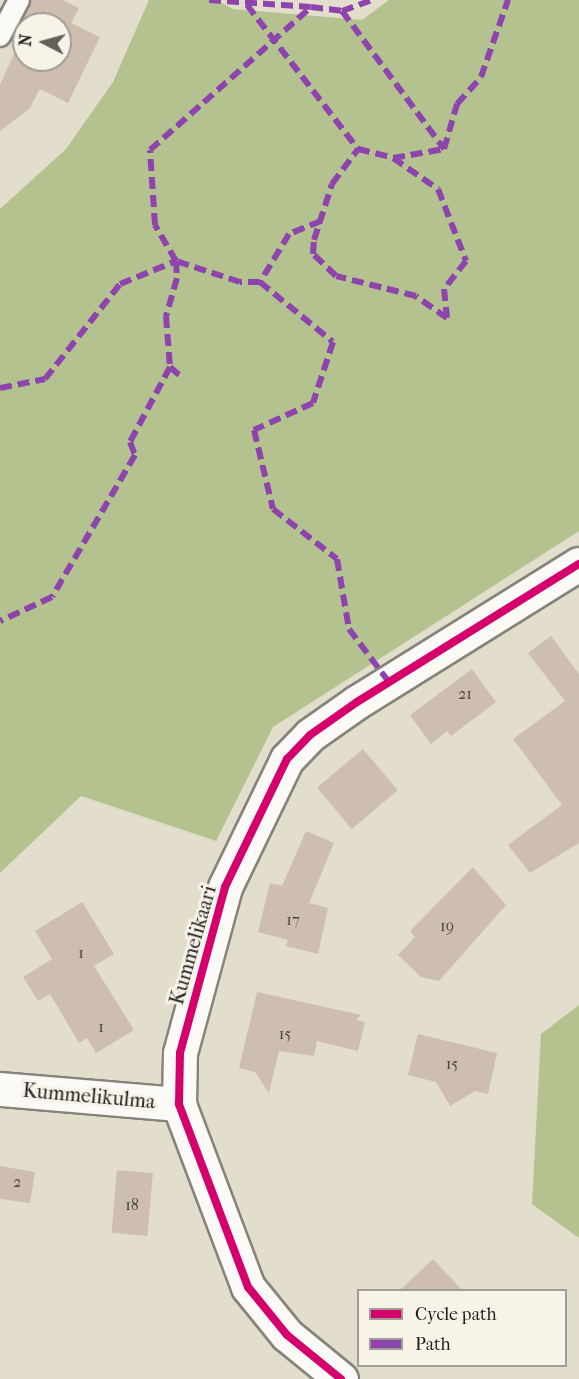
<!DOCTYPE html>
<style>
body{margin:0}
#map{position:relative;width:579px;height:1379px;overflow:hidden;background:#e3ddcc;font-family:"IM FELL French Canon",serif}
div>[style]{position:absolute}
.forest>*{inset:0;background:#b4c290}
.building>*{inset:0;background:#cdbeaf;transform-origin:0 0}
.roads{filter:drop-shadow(2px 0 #86837a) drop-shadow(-2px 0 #86837a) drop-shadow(0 2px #86837a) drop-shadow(0 -2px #86837a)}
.service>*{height:20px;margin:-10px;padding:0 10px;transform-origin:10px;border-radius:10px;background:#fbfaf7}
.minor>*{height:33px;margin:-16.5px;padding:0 16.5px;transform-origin:16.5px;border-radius:16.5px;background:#fbfaf7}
.quiet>*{height:6px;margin-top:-3px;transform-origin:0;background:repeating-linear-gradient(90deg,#8e44ad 0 12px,transparent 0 18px)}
.cycleway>*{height:8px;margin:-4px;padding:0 4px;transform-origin:4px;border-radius:4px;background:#d6006c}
span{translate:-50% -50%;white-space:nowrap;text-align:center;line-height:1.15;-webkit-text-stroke:6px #f7f3e8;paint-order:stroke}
.number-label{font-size:16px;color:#484441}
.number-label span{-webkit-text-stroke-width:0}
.street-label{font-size:20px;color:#1c1c1c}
.legend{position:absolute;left:357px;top:1289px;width:210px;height:78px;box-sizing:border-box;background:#f7f3e8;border:2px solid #9f9d96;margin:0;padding:8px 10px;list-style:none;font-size:18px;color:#1c1c1c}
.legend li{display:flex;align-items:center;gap:12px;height:30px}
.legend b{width:30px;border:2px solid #9f9d96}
.north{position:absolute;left:12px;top:12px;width:60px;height:60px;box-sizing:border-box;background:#f7f3e8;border:2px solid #9f9d96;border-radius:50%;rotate:276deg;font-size:16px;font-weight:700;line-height:24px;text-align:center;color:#1c1c1c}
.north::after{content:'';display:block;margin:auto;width:21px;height:27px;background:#62605a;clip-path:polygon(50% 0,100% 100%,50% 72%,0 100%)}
</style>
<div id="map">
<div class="forest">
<i style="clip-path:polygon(149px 0,216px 0,233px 9px,362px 20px,389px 0,579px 0,579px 531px,273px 727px,216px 841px,81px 796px,0 873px,0 209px,66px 149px,113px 82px)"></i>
<i style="clip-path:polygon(579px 1005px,579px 1238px,532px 1204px,541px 1034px)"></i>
</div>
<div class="building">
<i style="clip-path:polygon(31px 0,62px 0,79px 8px,71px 23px,100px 37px,68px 103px,40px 89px,29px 109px,0 131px,0 84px,24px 34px,24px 60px,60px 60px,60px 24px,29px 24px,23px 18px)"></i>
<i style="clip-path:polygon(551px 636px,579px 674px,579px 843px,530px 873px,508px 845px,562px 805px,513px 739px,565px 701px,528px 653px)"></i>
<i style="clip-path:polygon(472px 669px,496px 702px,451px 736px,447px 731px,431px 744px,410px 715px)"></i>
<i style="left:363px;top:749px;width:54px;height:60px;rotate:50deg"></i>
<i style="clip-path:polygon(306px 831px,334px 843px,309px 903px,328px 908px,318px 954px,286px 946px,288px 940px,258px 932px,270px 883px,282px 886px)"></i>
<i style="clip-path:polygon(473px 867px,506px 905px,439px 981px,421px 977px,398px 955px,415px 937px,410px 931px)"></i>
<i style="clip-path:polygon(82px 902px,114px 954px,94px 966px,134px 1030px,96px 1053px,87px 1038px,79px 1043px,50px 994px,38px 1001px,23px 977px,52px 959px,35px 931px)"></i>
<i style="clip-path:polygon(257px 992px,361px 1015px,356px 1020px,365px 1022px,358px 1051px,317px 1041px,314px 1056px,279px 1051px,269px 1093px,255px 1072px,239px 1068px)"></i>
<i style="clip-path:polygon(418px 1034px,497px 1053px,488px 1094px,475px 1091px,450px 1106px,436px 1082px,408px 1075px)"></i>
<i style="clip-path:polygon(0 1166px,35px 1172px,30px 1203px,0 1199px)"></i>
<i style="left:117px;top:1170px;width:36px;height:63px;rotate:5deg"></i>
<i style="clip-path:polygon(433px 1259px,462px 1290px,400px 1290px)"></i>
</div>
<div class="roads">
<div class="service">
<i style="left:0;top:36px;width:41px;rotate:-62.2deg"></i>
</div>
<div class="minor">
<i style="left:0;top:1089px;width:180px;rotate:4.8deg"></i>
<i style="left:341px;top:1379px;width:70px;rotate:-140.8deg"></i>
<i style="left:287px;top:1335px;width:62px;rotate:-129.1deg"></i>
<i style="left:248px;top:1287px;width:196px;rotate:-110.7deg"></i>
<i style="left:179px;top:1104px;width:51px;rotate:-88.9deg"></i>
<i style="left:180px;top:1053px;width:172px;rotate:-74.8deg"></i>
<i style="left:225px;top:887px;width:142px;rotate:-64.2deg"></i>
<i style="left:287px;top:759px;width:33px;rotate:-46deg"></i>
<i style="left:310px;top:735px;width:57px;rotate:-35.1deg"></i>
<i style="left:357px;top:702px;width:261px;rotate:-31.9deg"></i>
</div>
</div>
<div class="quiet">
<i style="left:209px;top:0;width:102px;rotate:3.9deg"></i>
<i style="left:247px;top:5px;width:182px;rotate:52.4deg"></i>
<i style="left:342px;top:11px;width:172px;rotate:53.5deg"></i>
<i style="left:393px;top:158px;width:55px;rotate:34.6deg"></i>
<i style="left:438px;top:189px;width:77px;rotate:68.7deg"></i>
<i style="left:466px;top:261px;width:36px;rotate:128deg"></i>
<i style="left:444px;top:289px;width:29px;rotate:84deg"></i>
<i style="left:321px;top:221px;width:35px;rotate:158deg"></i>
<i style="left:289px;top:234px;width:56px;rotate:121.1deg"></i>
<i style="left:260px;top:282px;width:20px;rotate:180deg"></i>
<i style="left:240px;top:282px;width:67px;rotate:-161.8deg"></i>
<i style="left:176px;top:261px;width:42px;rotate:-120.3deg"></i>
<i style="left:155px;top:225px;width:75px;rotate:-93.8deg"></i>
<i style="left:150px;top:150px;width:215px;rotate:-41.6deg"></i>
<i style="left:311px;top:7px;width:31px;rotate:7deg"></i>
<i style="left:342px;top:11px;width:32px;rotate:-20deg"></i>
<i style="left:260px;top:282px;width:94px;rotate:39.4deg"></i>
<i style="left:333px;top:342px;width:64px;rotate:108.2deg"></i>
<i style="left:313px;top:403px;width:65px;rotate:155.4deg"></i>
<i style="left:254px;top:430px;width:81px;rotate:76.5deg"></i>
<i style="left:273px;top:509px;width:81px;rotate:38deg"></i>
<i style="left:337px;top:559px;width:71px;rotate:80.3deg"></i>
<i style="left:349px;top:629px;width:66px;rotate:53deg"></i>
<i style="left:447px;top:318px;width:38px;rotate:-145deg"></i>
<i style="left:416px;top:296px;width:82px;rotate:-166deg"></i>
<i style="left:336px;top:276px;width:32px;rotate:-136deg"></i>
<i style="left:313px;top:254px;width:14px;rotate:-86deg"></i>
<i style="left:314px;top:240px;width:59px;rotate:-72.2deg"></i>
<i style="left:332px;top:184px;width:44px;rotate:-53.4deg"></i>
<i style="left:358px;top:149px;width:36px;rotate:14deg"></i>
<i style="left:393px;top:158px;width:52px;rotate:-10deg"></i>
<i style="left:444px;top:149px;width:47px;rotate:-73.9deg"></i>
<i style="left:457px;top:104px;width:36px;rotate:-48deg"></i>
<i style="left:481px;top:77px;width:82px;rotate:-70.7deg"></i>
<i style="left:170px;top:367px;width:18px;rotate:41deg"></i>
<i style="left:0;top:388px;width:46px;rotate:-11.3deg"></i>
<i style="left:45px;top:379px;width:121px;rotate:-51.7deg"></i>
<i style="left:120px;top:284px;width:61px;rotate:-22.3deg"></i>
<i style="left:176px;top:261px;width:17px;rotate:87deg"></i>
<i style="left:177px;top:278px;width:40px;rotate:106deg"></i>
<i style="left:166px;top:316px;width:51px;rotate:85.5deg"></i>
<i style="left:170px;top:367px;width:85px;rotate:118.1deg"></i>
<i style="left:130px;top:442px;width:14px;rotate:69deg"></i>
<i style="left:135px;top:455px;width:164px;rotate:120.3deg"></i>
<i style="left:52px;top:597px;width:57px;rotate:155.2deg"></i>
</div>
<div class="cycleway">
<i style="left:341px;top:1379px;width:70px;rotate:-140.8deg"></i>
<i style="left:287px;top:1335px;width:62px;rotate:-129.1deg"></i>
<i style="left:248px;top:1287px;width:196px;rotate:-110.7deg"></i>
<i style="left:179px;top:1104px;width:51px;rotate:-88.9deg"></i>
<i style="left:180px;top:1053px;width:172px;rotate:-74.8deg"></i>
<i style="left:225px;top:887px;width:142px;rotate:-64.2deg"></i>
<i style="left:287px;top:759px;width:33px;rotate:-46deg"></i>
<i style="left:310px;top:735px;width:57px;rotate:-35.1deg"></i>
<i style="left:357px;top:702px;width:261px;rotate:-31.9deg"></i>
</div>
<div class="number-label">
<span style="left:465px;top:694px">21</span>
<span style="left:293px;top:920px">17</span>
<span style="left:447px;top:926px">19</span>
<span style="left:81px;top:953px">1</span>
<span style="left:101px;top:1027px">1</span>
<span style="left:285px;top:1034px">15</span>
<span style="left:452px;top:1064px">15</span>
<span style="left:17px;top:1182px">2</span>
<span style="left:132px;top:1205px">18</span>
</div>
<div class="street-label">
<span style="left:193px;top:945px;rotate:-74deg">Kummelikaari</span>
<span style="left:89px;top:1096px;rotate:5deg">Kummelikulma</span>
</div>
<ul class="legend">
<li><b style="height:8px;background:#d6006c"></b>Cycle path</li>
<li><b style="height:8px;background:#8e44ad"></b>Path</li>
</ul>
<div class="north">N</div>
</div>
